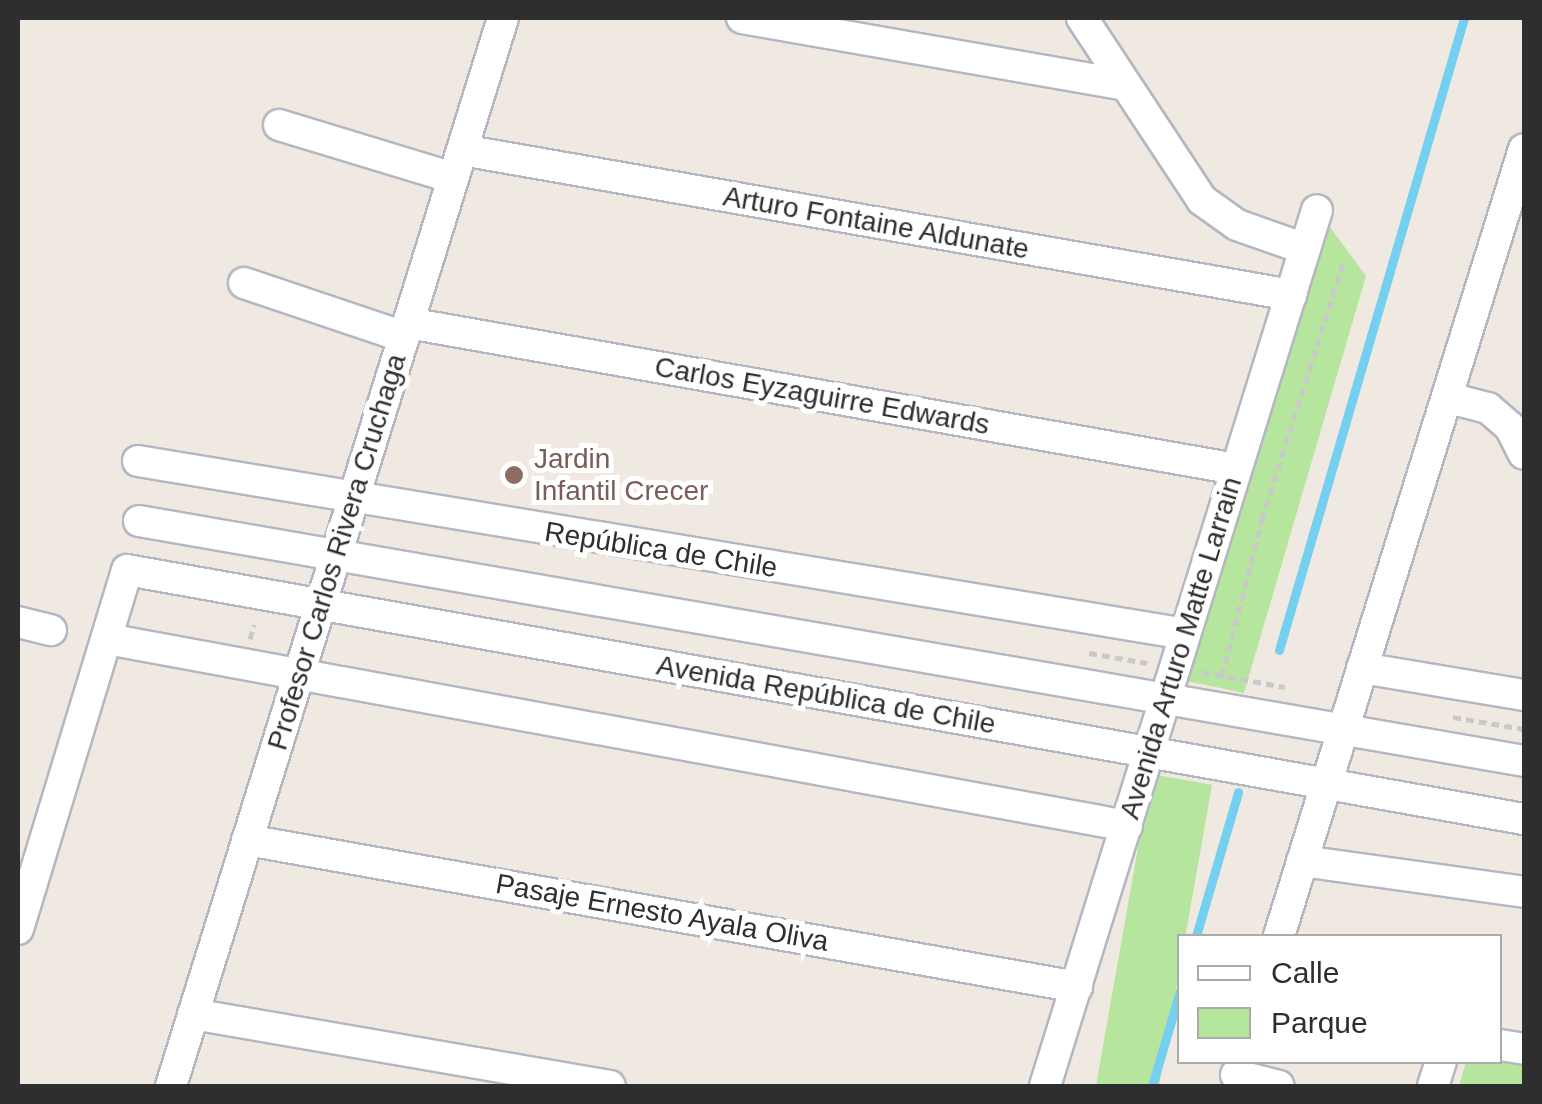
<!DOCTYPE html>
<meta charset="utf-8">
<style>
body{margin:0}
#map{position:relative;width:1542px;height:1104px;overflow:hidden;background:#efe9e1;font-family:Arial,sans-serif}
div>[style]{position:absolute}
.green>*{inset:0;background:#b6e59e;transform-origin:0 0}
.stream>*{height:9px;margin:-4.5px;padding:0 4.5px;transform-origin:4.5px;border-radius:4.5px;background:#75cff0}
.path>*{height:5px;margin-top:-2.5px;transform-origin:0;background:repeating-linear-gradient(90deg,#c9c9c9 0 8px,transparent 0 13px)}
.roads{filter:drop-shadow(2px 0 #b4b7c1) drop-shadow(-2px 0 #b4b7c1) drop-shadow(0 2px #b4b7c1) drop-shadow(0 -2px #b4b7c1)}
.street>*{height:30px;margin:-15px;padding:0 15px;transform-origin:15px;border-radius:15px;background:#fff}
.dots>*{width:28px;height:28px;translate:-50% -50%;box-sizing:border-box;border:5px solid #fff;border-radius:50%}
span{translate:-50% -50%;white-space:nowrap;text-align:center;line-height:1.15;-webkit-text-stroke:10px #fff;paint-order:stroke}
.street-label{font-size:28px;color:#2e2e2e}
.education-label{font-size:28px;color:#785e54}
.left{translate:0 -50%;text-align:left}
.frame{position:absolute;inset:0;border:20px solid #2e2e2e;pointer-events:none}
.legend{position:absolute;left:1177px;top:934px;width:325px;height:130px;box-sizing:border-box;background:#fff;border:2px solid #ababab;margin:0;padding:12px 18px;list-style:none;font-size:30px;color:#2e2e2e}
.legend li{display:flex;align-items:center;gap:20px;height:50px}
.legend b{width:50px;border:2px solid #ababab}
</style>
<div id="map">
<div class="green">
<i style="clip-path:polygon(1327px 223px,1366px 276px,1244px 693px,1182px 680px)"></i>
<i style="left:1151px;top:774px;width:62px;height:325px;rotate:10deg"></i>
<i style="clip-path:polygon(1500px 1056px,1524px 1062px,1524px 1086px,1459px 1086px,1466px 1062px,1500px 1062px)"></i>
</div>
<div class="stream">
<i style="left:1279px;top:650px;width:659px;rotate:-73.68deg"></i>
<i style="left:1196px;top:936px;width:150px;rotate:-73.7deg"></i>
<i style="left:1152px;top:1086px;width:99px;rotate:-73.6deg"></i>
</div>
<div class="path">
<i style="left:250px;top:639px;width:15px;rotate:-74deg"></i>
<i style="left:1089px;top:653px;width:59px;rotate:9.8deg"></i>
<i style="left:1202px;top:672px;width:84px;rotate:10.2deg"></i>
<i style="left:1222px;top:676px;width:162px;rotate:-75.7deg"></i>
<i style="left:1262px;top:519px;width:269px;rotate:-72.4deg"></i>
<i style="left:1453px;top:717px;width:72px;rotate:9.6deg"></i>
</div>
<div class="roads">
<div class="street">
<i style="left:742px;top:18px;width:389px;rotate:9.9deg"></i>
<i style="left:1082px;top:18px;width:218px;rotate:56.6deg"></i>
<i style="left:1202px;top:200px;width:43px;rotate:35.5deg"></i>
<i style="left:1237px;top:225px;width:72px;rotate:19.4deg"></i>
<i style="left:279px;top:125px;width:182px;rotate:16.9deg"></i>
<i style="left:462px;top:150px;width:842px;rotate:9.92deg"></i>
<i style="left:244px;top:283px;width:169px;rotate:18.6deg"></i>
<i style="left:408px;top:323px;width:841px;rotate:10deg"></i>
<i style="left:1449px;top:398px;width:40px;rotate:14.4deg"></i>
<i style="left:1488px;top:408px;width:29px;rotate:41deg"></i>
<i style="left:1510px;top:427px;width:30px;rotate:63deg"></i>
<i style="left:138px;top:461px;width:1061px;rotate:9.38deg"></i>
<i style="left:139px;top:521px;width:1406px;rotate:9.83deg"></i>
<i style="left:18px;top:622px;width:34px;rotate:14deg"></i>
<i style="left:107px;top:639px;width:1037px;rotate:10.39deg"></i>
<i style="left:1362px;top:668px;width:164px;rotate:9.5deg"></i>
<i style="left:247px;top:840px;width:843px;rotate:10.04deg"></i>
<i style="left:1302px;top:861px;width:224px;rotate:7.9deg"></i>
<i style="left:18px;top:929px;width:375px;rotate:-73.1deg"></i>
<i style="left:127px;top:570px;width:1419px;rotate:10.11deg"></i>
<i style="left:1279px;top:936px;width:824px;rotate:-72.71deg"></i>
<i style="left:193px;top:1014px;width:423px;rotate:9.8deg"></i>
<i style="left:1500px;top:1045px;width:24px;rotate:9deg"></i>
<i style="left:1236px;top:1075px;width:44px;rotate:14.3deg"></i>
<i style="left:171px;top:1086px;width:1118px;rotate:-72.73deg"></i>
<i style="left:1045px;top:1086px;width:917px;rotate:-72.75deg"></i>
<i style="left:1433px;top:1086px;width:25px;rotate:-72deg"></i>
</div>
</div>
<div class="dots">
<i style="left:514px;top:475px;background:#8d6e63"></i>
</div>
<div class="street-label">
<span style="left:876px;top:223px;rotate:10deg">Arturo Fontaine Aldunate</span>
<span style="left:822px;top:396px;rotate:10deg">Carlos Eyzaguirre Edwards</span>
<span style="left:661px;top:550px;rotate:9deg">República de Chile</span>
<span style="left:337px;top:552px;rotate:-73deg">Profesor Carlos Rivera Cruchaga</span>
<span style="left:1181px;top:648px;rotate:-73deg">Avenida Arturo Matte Larrain</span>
<span style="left:826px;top:695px;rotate:10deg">Avenida República de Chile</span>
<span style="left:662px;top:913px;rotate:10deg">Pasaje Ernesto Ayala Oliva</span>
</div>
<div class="education-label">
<span class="left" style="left:534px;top:475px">Jardin<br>Infantil Crecer</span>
</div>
<div class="frame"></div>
<ul class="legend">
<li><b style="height:12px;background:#fff"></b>Calle</li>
<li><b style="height:28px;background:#b6e59e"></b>Parque</li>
</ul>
</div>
